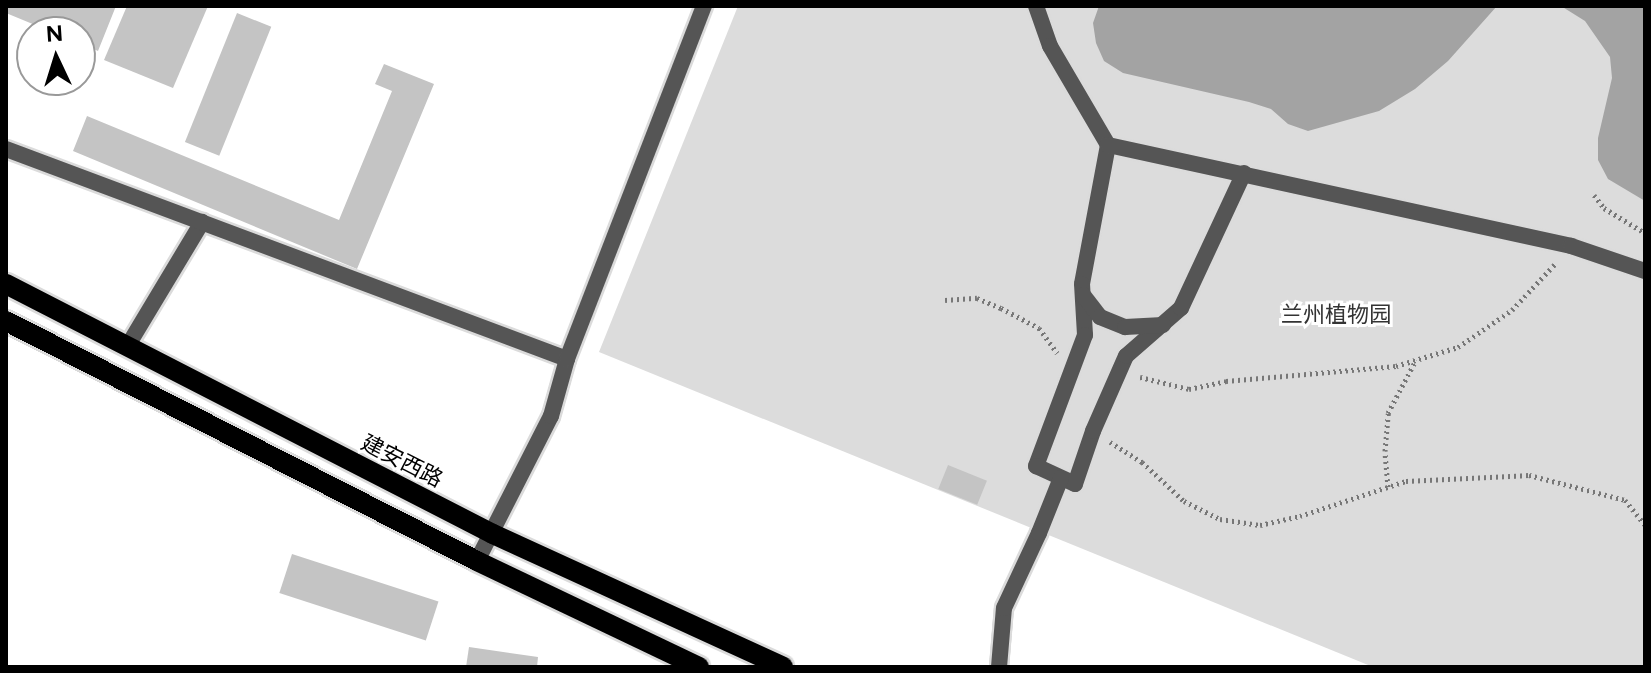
<!DOCTYPE html>
<meta charset="utf-8">
<style>
body{margin:0}
#map{position:relative;width:1651px;height:673px;overflow:hidden;background:#fff;font-family:Figtree,"Noto Sans SC",sans-serif}
div>[style]{position:absolute}
.green>*{inset:0;background:#dcdcdc}
.water>*{inset:0;background:#a3a3a3}
.building>*{inset:0;background:#c4c4c4;transform-origin:0 0}
.path>*{height:5px;margin-top:-2.5px;transform-origin:0;background:repeating-linear-gradient(90deg,#777 0 2px,transparent 0 6px)}
.roads{filter:drop-shadow(2px 0 #dbdbdb) drop-shadow(-2px 0 #dbdbdb) drop-shadow(0 2px #dbdbdb) drop-shadow(0 -2px #dbdbdb)}
.lane>*{height:16px;margin:-8px;padding:0 8px;transform-origin:8px;border-radius:8px;background:#555}
.street>*{height:16px;margin:-8px;padding:0 8px;transform-origin:8px;border-radius:8px;background:#555}
.primary>*{height:20px;margin:-10px;padding:0 10px;transform-origin:10px;border-radius:10px;background:#000}
span{translate:-50% -50%;white-space:nowrap;text-align:center;line-height:1.15;-webkit-text-stroke:6px #fff;paint-order:stroke}
.park-label{font-size:22px;color:#333}
.street-label{font-size:22px;color:#000}
.frame{position:absolute;inset:0;border:8px solid #000;pointer-events:none}
.north{position:absolute;left:16px;top:16px;width:80px;height:80px;box-sizing:border-box;background:#fff;border:2px solid #999;border-radius:50%;rotate:356deg;font-size:22px;font-weight:700;line-height:32px;text-align:center;color:#000}
.north::after{content:'';display:block;margin:auto;width:28px;height:36px;background:#000;clip-path:polygon(50% 0,100% 100%,50% 72%,0 100%)}
</style>
<div id="map">
<div class="green">
<i style="clip-path:polygon(738px 6px,1645px 6px,1645px 667px,1373px 667px,599px 352px)"></i>
</div>
<div class="water">
<i style="clip-path:polygon(1099px 6px,1497px 6px,1448px 61px,1415px 89px,1379px 111px,1308px 131px,1288px 124px,1271px 109px,1249px 102px,1123px 73px,1104px 61px,1096px 43px,1093px 23px)"></i>
<i style="clip-path:polygon(1561px 6px,1645px 6px,1645px 201px,1608px 179px,1598px 160px,1598px 138px,1612px 78px,1610px 57px,1585px 21px)"></i>
</div>
<div class="building">
<i style="clip-path:polygon(6px 6px,116px 6px,98px 51px,80px 43px,80px 32px,52px 32px,6px 13px)"></i>
<i style="clip-path:polygon(127px 6px,208px 6px,173px 88px,104px 60px)"></i>
<i style="left:237px;top:13px;width:37px;height:139px;rotate:22deg"></i>
<i style="clip-path:polygon(384px 64px,434px 84px,357px 269px,73px 151px,87px 116px,339px 220px,392px 91px,375px 84px)"></i>
<i style="left:948px;top:465px;width:42px;height:26px;rotate:22deg"></i>
<i style="left:292px;top:554px;width:154px;height:41px;rotate:18deg"></i>
<i style="clip-path:polygon(469px 647px,538px 657px,537px 667px,466px 667px)"></i>
</div>
<div class="path">
<i style="left:1594px;top:195px;width:16px;rotate:52deg"></i>
<i style="left:1604px;top:208px;width:48px;rotate:31.4deg"></i>
<i style="left:945px;top:300px;width:32px;rotate:-4deg"></i>
<i style="left:977px;top:298px;width:26px;rotate:23deg"></i>
<i style="left:1001px;top:308px;width:43px;rotate:27.8deg"></i>
<i style="left:1039px;top:328px;width:31px;rotate:54deg"></i>
<i style="left:1140px;top:377px;width:50px;rotate:13.8deg"></i>
<i style="left:1189px;top:389px;width:38px;rotate:-12deg"></i>
<i style="left:1226px;top:381px;width:171px;rotate:-5deg"></i>
<i style="left:1396px;top:366px;width:65px;rotate:-17deg"></i>
<i style="left:1458px;top:347px;width:65px;rotate:-34.4deg"></i>
<i style="left:1512px;top:310px;width:64px;rotate:-46.9deg"></i>
<i style="left:1110px;top:442px;width:38px;rotate:32deg"></i>
<i style="left:1142px;top:462px;width:57px;rotate:42.9deg"></i>
<i style="left:1184px;top:501px;width:40px;rotate:26.6deg"></i>
<i style="left:1220px;top:519px;width:40px;rotate:8.5deg"></i>
<i style="left:1260px;top:525px;width:41px;rotate:-12.7deg"></i>
<i style="left:1300px;top:516px;width:112px;rotate:-18.3deg"></i>
<i style="left:1406px;top:481px;width:123px;rotate:-2.8deg"></i>
<i style="left:1529px;top:475px;width:99px;rotate:14.6deg"></i>
<i style="left:1625px;top:500px;width:32px;rotate:51deg"></i>
<i style="left:1388px;top:487px;width:36px;rotate:-95deg"></i>
<i style="left:1385px;top:451px;width:38px;rotate:-85deg"></i>
<i style="left:1388px;top:413px;width:60px;rotate:-62.2deg"></i>
</div>
<div class="roads">
<div class="lane">
<i style="left:127px;top:347px;width:146px;rotate:-59deg"></i>
<i style="left:999px;top:667px;width:59px;rotate:-85.2deg"></i>
<i style="left:1004px;top:608px;width:83px;rotate:-65deg"></i>
</div>
<div class="street">
<i style="left:1036px;top:6px;width:42px;rotate:70.7deg"></i>
<i style="left:1050px;top:46px;width:115px;rotate:59.6deg"></i>
<i style="left:1108px;top:145px;width:141px;rotate:100.6deg"></i>
<i style="left:1082px;top:284px;width:51px;rotate:86.6deg"></i>
<i style="left:1085px;top:335px;width:140px;rotate:110.5deg"></i>
<i style="left:1036px;top:466px;width:43px;rotate:24.8deg"></i>
<i style="left:1075px;top:484px;width:56px;rotate:-71.2deg"></i>
<i style="left:1093px;top:431px;width:82px;rotate:-66.3deg"></i>
<i style="left:1126px;top:356px;width:73px;rotate:-41.1deg"></i>
<i style="left:1181px;top:308px;width:149px;rotate:-65deg"></i>
<i style="left:1108px;top:145px;width:474px;rotate:12.3deg"></i>
<i style="left:1571px;top:246px;width:78px;rotate:18.7deg"></i>
<i style="left:6px;top:149px;width:599px;rotate:20.52deg"></i>
<i style="left:1083px;top:295px;width:28px;rotate:52deg"></i>
<i style="left:1100px;top:317px;width:27px;rotate:22deg"></i>
<i style="left:1125px;top:327px;width:38px;rotate:-3deg"></i>
<i style="left:1039px;top:533px;width:59px;rotate:-68.2deg"></i>
<i style="left:477px;top:561px;width:163px;rotate:-63deg"></i>
<i style="left:551px;top:416px;width:59px;rotate:-74.3deg"></i>
<i style="left:567px;top:359px;width:379px;rotate:-68.8deg"></i>
</div>
<div class="primary">
<i style="left:6px;top:284px;width:547px;rotate:27.17deg"></i>
<i style="left:493px;top:534px;width:319px;rotate:24.6deg"></i>
<i style="left:6px;top:321px;width:529px;rotate:27deg"></i>
<i style="left:477px;top:561px;width:246px;rotate:25.5deg"></i>
</div>
</div>
<div class="park-label">
<span style="left:1336px;top:315px">兰州植物园</span>
</div>
<div class="street-label">
<span style="left:402px;top:461px;rotate:27deg">建安西路</span>
</div>
<div class="frame"></div>
<div class="north">N</div>
</div>
